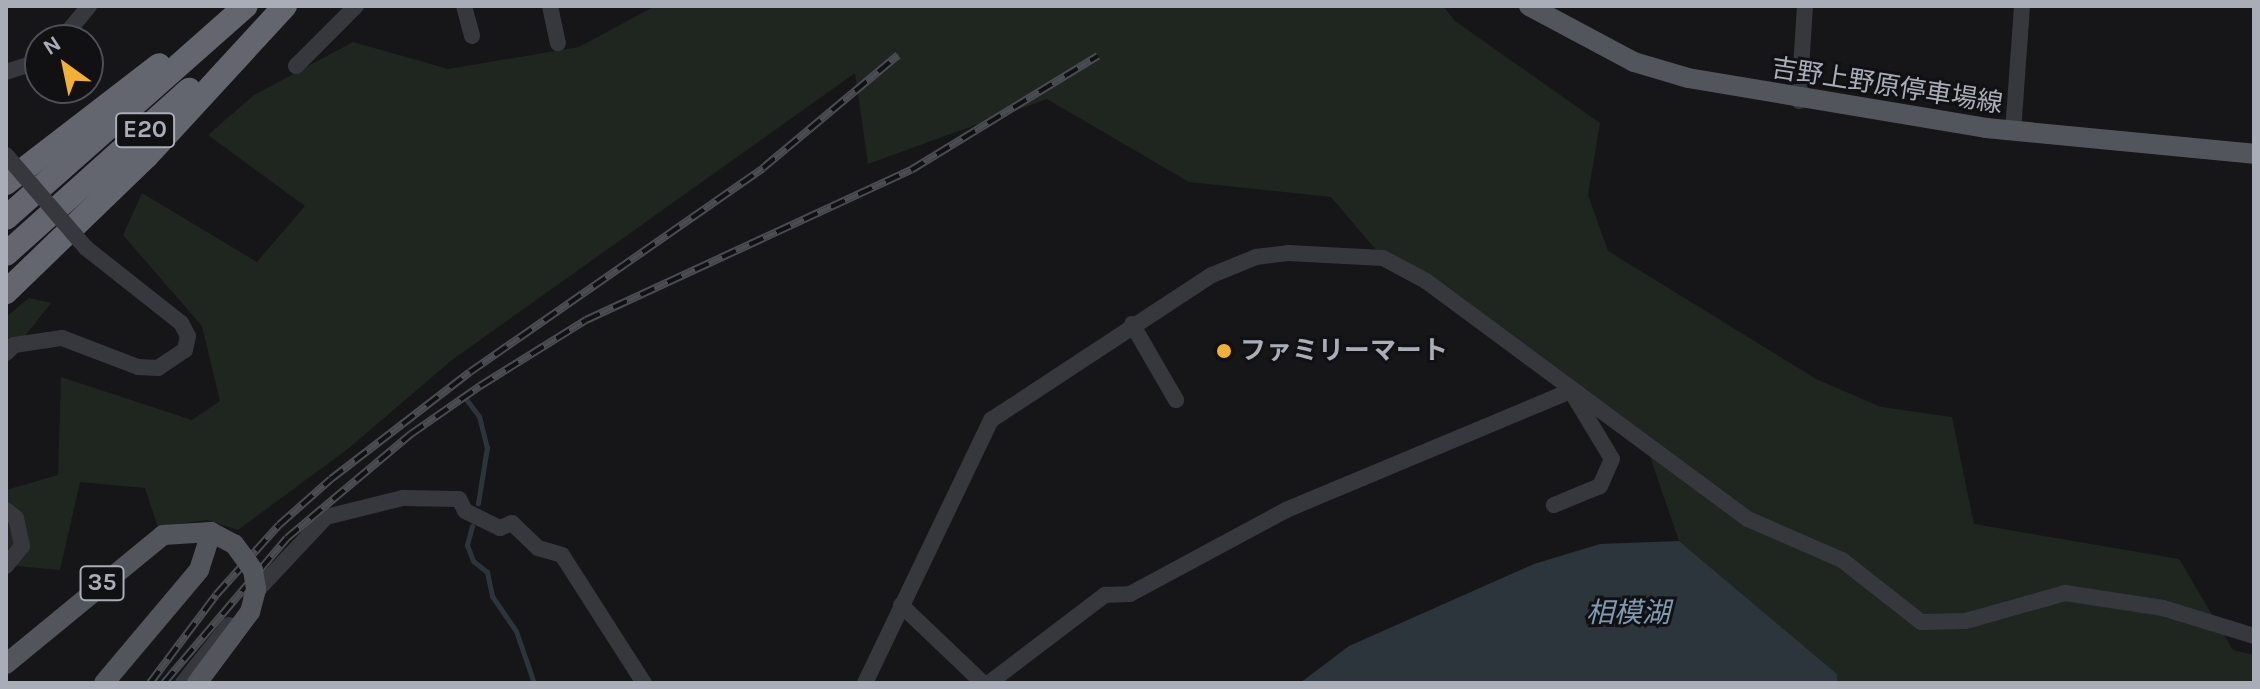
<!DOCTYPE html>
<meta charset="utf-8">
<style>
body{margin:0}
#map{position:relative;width:2260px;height:689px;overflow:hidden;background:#161618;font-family:Karla,"Noto Sans JP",sans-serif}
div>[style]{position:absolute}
.green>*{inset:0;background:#1e261f}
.water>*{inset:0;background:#2c353c}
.stream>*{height:5px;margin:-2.5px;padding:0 2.5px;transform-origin:2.5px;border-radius:2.5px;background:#2c353c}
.minor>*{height:16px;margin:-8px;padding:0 8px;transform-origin:8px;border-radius:8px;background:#37383d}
.major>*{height:20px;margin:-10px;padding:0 10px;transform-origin:10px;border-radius:10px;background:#53555c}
.highway>*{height:24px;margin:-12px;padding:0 12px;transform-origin:12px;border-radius:12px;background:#63666e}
.rail>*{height:8px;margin-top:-4px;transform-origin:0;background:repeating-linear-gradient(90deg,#111113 0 15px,#4a4c52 0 30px);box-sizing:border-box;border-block:2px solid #4a4c52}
.minor-bridge>*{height:16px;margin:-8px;padding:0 8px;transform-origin:8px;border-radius:8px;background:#37383d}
.major-bridge>*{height:20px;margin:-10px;padding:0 10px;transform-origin:10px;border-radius:10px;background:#53555c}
.dots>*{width:22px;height:22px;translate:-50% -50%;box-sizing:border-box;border:4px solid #111113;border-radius:50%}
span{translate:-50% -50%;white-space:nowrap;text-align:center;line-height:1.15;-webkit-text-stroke:6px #111113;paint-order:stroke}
.shield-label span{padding:2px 6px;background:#111113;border:2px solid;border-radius:6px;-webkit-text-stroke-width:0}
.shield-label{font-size:24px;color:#a8adb8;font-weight:700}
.street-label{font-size:26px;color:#a8adb8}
.poi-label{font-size:26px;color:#a8adb8;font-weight:700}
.left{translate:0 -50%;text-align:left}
.water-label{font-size:28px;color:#7f9bb3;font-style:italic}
.frame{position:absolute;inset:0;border:8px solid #a8adb8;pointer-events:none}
.north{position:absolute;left:24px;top:24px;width:80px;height:80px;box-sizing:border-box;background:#111113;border:2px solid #4d4f55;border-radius:50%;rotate:327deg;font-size:22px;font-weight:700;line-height:32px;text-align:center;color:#a8adb8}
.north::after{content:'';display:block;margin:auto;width:28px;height:36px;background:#f2b134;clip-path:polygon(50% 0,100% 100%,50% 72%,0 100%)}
</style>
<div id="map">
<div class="green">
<i style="clip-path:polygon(655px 6px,1443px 6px,1455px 21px,1600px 123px,1588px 195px,1608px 251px,1816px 379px,1881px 407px,1952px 417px,1974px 524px,2179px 559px,2233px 650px,2254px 655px,2254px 683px,1837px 683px,1837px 674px,1679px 541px,1645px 442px,1383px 258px,1331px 197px,1189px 182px,1047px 99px,868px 164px,855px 73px,452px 360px,349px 448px,238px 530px,207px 520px,158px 527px,145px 488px,80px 482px,60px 570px,6px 565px,6px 490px,58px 475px,61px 377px,192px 420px,220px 401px,202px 326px,123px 235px,142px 193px,257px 262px,305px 206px,208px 135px,254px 95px,353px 42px,448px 69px,579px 47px)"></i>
<i style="clip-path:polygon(29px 298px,51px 303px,6px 360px,6px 317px)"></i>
</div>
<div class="water">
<i style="clip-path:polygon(1679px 541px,1837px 674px,1837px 683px,1300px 683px,1349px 646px,1534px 564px,1600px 544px)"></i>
</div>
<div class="stream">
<i style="left:466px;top:399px;width:21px;rotate:53deg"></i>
<i style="left:479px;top:416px;width:32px;rotate:76deg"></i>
<i style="left:487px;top:447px;width:57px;rotate:99.1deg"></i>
<i style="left:472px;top:526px;width:20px;rotate:105deg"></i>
<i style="left:467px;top:545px;width:17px;rotate:69deg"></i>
<i style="left:473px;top:561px;width:18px;rotate:38deg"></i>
<i style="left:487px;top:572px;width:25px;rotate:78deg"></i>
<i style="left:492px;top:596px;width:42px;rotate:55.6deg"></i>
<i style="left:516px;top:631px;width:55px;rotate:70.9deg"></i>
</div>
<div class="minor">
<i style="left:464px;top:6px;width:31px;rotate:75deg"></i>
<i style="left:550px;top:6px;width:38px;rotate:78deg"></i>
<i style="left:61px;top:40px;width:44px;rotate:-50.5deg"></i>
<i style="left:296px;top:66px;width:85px;rotate:-45deg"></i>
<i style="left:6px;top:72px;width:36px;rotate:-18deg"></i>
<i style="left:1799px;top:101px;width:95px;rotate:-86.4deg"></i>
<i style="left:2013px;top:132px;width:126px;rotate:-85.9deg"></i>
<i style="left:1132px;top:324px;width:88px;rotate:59.9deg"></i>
<i style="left:6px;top:353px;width:11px;rotate:-45deg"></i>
<i style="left:14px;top:345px;width:49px;rotate:-8.3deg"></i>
<i style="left:62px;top:338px;width:81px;rotate:20.9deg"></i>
<i style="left:138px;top:367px;width:20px;rotate:3deg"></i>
<i style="left:158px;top:368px;width:32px;rotate:-34deg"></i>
<i style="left:185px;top:350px;width:14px;rotate:-78deg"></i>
<i style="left:188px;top:336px;width:15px;rotate:-118deg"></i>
<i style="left:181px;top:323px;width:121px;rotate:-141.7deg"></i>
<i style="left:6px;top:510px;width:13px;rotate:39deg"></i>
<i style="left:16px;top:518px;width:29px;rotate:78deg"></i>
<i style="left:22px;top:546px;width:26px;rotate:129deg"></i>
<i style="left:251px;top:597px;width:110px;rotate:-46.8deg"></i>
<i style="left:326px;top:517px;width:79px;rotate:-13.9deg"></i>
<i style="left:403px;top:498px;width:56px;rotate:1deg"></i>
<i style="left:459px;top:499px;width:13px;rotate:63deg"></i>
<i style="left:465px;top:511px;width:39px;rotate:26deg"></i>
<i style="left:500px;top:528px;width:13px;rotate:-23deg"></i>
<i style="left:512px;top:523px;width:36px;rotate:44deg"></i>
<i style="left:538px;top:548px;width:25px;rotate:16deg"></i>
<i style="left:562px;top:555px;width:152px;rotate:57.4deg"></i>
<i style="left:901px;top:605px;width:113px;rotate:43.6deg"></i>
<i style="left:183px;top:683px;width:74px;rotate:-51.6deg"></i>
<i style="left:865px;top:683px;width:292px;rotate:-64.4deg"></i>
<i style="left:991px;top:420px;width:264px;rotate:-33.3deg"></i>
<i style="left:1212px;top:275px;width:48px;rotate:-22.2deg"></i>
<i style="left:1256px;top:257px;width:32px;rotate:-7deg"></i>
<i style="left:1288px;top:253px;width:95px;rotate:3deg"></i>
<i style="left:1383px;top:258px;width:49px;rotate:28.1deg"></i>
<i style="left:1426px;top:281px;width:400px;rotate:36.5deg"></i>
<i style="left:1748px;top:519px;width:103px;rotate:23.6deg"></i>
<i style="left:1842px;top:560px;width:100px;rotate:38.1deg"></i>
<i style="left:1921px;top:622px;width:45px;rotate:-1.3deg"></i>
<i style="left:1966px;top:621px;width:103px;rotate:-15.8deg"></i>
<i style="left:2065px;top:593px;width:99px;rotate:8.7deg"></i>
<i style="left:2163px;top:608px;width:95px;rotate:17.1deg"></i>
<i style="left:989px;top:683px;width:146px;rotate:-37.2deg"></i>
<i style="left:1105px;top:595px;width:25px;rotate:-2deg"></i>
<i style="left:1130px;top:594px;width:177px;rotate:-28.3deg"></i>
<i style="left:1286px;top:510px;width:309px;rotate:-22.7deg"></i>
<i style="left:1571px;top:391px;width:79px;rotate:58.9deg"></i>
<i style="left:1612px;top:459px;width:30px;rotate:114deg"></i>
<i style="left:1600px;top:486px;width:50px;rotate:157.6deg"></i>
</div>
<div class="major">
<i style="left:1529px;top:6px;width:119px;rotate:28.1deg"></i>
<i style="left:1634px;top:62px;width:56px;rotate:16.5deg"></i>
<i style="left:1688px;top:78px;width:302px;rotate:9.5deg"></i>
<i style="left:1986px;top:128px;width:269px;rotate:5.5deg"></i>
<i style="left:6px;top:664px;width:203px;rotate:-39.4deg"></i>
<i style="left:163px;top:535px;width:48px;rotate:-3.6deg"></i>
<i style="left:211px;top:532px;width:26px;rotate:28deg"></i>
<i style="left:104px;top:683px;width:148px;rotate:-49.9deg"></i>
<i style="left:199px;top:570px;width:40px;rotate:-72deg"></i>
</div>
<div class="highway">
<i style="left:6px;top:183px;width:193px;rotate:-37.6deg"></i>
<i style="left:6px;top:218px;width:320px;rotate:-41.5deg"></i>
<i style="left:6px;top:254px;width:246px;rotate:-41.9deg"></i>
<i style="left:6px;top:292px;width:196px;rotate:-44deg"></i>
<i style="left:147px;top:156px;width:204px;rotate:-47.4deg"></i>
</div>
<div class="rail">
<i style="left:150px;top:683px;width:110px;rotate:-53.1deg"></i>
<i style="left:216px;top:595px;width:94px;rotate:-48deg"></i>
<i style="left:279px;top:525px;width:69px;rotate:-41.5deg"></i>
<i style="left:331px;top:479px;width:175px;rotate:-37.6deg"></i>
<i style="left:470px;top:372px;width:357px;rotate:-34.8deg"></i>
<i style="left:763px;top:168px;width:176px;rotate:-39.9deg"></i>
<i style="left:164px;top:683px;width:190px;rotate:-49.7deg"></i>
<i style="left:287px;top:538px;width:162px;rotate:-40deg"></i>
<i style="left:411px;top:434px;width:84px;rotate:-34.8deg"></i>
<i style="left:480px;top:386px;width:125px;rotate:-31.9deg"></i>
<i style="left:586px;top:320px;width:358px;rotate:-24.8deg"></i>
<i style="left:911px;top:170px;width:219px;rotate:-31.4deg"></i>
</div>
<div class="minor-bridge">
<i style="left:6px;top:155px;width:123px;rotate:49.3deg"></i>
</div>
<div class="major-bridge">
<i style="left:197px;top:683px;width:89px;rotate:-53.3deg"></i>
<i style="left:250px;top:612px;width:24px;rotate:-75deg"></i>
<i style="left:256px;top:589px;width:19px;rotate:-99deg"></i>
<i style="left:253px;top:570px;width:32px;rotate:-126deg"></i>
</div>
<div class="dots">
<i style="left:1224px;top:351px;background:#f2b134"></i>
</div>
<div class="shield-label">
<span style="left:145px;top:130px">E20</span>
<span style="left:102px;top:583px">35</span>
</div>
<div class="street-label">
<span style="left:1887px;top:86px;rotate:9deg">吉野上野原停車場線</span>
</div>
<div class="poi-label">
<span class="left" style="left:1240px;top:351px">ファミリーマート</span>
</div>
<div class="water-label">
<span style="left:1628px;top:613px">相模湖</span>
</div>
<div class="frame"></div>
<div class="north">N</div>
</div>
